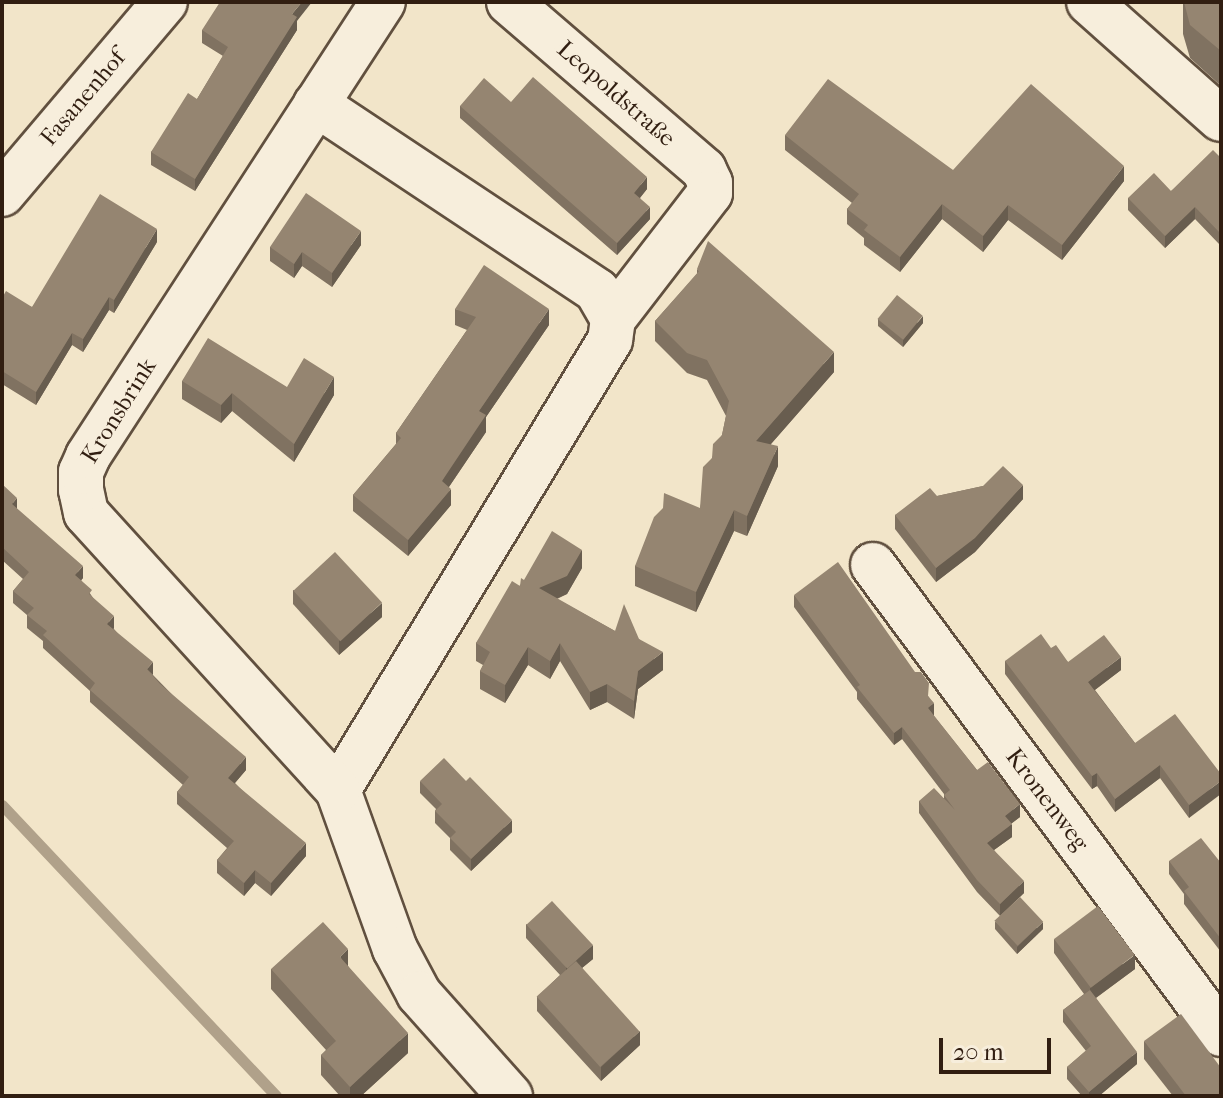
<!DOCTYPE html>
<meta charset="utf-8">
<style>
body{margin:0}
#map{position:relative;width:1223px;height:1098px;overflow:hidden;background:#f2e5c9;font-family:"IM FELL French Canon",serif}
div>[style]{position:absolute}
.stream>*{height:11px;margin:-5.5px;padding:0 5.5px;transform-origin:5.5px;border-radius:5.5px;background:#b0a18a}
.roads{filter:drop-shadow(2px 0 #61503f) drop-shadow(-2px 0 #61503f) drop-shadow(0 2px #61503f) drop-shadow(0 -2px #61503f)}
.minor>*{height:44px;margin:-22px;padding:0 22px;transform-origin:22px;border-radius:22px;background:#f7eedc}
.wall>*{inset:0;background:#807261}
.shaded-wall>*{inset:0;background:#685d4f}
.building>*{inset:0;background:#958571;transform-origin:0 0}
span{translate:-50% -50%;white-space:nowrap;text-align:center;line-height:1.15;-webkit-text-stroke:8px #f7eedc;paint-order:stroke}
.street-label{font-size:24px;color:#311e11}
.frame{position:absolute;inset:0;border:4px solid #311e11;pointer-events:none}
.scale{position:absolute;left:939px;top:1038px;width:112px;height:36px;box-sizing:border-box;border:4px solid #311e11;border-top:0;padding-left:10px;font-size:24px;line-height:28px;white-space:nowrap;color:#311e11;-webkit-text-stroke:6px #f7eedc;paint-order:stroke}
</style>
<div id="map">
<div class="stream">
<i style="left:2px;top:805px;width:400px;rotate:46.7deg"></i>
</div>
<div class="roads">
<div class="minor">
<i style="left:509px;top:2px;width:257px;rotate:40.7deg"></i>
<i style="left:704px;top:170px;width:14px;rotate:65deg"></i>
<i style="left:710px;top:183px;width:10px;rotate:90deg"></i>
<i style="left:710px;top:193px;width:159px;rotate:127.6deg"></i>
<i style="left:613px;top:319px;width:21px;rotate:98deg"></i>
<i style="left:610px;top:340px;width:526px;rotate:121.15deg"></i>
<i style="left:338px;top:790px;width:169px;rotate:70.3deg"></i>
<i style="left:395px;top:949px;width:51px;rotate:61.9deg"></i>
<i style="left:419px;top:994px;width:137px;rotate:48.3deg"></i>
<i style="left:1089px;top:2px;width:176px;rotate:41.6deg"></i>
<i style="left:316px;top:104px;width:338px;rotate:33.6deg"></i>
<i style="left:597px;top:291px;width:32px;rotate:60deg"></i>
<i style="left:2px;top:194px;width:252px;rotate:-49.7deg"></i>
<i style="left:873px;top:565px;width:584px;rotate:53.42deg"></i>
<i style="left:338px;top:790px;width:374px;rotate:-132.3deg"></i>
<i style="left:86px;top:513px;width:24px;rotate:-102deg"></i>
<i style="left:81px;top:490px;width:18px;rotate:-90deg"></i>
<i style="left:81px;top:472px;width:17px;rotate:-66deg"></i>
<i style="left:88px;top:456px;width:541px;rotate:-56.99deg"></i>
</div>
</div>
<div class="wall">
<i style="clip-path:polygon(1183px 2px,1221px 2px,1220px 85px,1190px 58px,1183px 34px)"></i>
<i style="clip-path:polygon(297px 21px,297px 30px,195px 191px,151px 165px,151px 152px,197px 99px,223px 56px,202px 43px,202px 30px)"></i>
<i style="clip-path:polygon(511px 102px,647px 189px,640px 198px,650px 219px,617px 255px,460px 118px,460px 106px)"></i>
<i style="clip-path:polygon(785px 135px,953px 170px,1124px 181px,1062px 260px,1008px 220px,983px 252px,942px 219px,900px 272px,864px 245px,864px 238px,847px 224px,847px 209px,852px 203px,785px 150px)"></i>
<i style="clip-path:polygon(1221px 158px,1220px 245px,1195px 219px,1165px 248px,1128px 210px,1128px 198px,1171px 191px)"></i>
<i style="clip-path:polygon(157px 242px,114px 313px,109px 310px,83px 352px,72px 345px,36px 405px,2px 384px,2px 298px,32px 307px)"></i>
<i style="clip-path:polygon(361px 245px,332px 287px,302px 266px,294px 278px,270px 261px,270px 247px)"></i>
<i style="clip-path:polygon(697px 269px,834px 372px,771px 444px,778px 466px,747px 536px,734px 531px,696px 612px,635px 586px,635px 566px,700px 508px,712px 458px,722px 435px,726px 416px,707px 380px,687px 373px,655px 341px,655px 321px,697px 274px)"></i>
<i style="clip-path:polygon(455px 309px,549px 325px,486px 417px,486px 432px,449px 487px,451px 505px,408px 556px,353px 511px,353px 495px,396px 444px,396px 433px,467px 330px,455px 325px)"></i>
<i style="clip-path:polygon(878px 319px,923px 323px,903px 347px,878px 326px)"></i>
<i style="clip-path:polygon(182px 381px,287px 387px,334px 395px,294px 462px,232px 411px,221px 423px,182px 399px)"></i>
<i style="clip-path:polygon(2px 484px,17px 509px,83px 578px,81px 580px,114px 629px,153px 675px,246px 770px,235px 783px,306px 856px,271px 896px,255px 883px,244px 896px,217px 873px,217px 860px,227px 848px,177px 804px,177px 792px,183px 785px,90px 702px,90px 691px,43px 648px,43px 641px,27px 628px,27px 615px,13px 603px,13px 591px,23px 579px,2px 560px)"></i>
<i style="clip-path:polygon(983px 486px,1023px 499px,975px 552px,936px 582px,895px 529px,895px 515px,937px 496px)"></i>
<i style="clip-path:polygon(582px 568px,567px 594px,557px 599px,615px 631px,639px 639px,663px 670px,638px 689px,634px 719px,607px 702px,590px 710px,560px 661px,550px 679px,528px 665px,505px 703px,480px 689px,480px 671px,483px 665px,476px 661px,476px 643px,524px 580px)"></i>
<i style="clip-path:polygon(293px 590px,382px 617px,339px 655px,293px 604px)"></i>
<i style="clip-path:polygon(794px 595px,929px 697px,934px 716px,977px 770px,1020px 817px,1011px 824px,1012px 837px,994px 850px,1024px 893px,1000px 916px,977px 892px,919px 813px,919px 801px,944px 798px,944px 794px,902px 739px,894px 745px,857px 699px,857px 692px,794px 607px)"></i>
<i style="clip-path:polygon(1051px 648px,1068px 662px,1121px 670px,1095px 690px,1135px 743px,1221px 774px,1189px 818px,1160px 778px,1115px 812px,1097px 786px,1092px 789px,1005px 674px,1005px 661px)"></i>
<i style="clip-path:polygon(420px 781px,512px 832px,471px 871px,450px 850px,450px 838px,435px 823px,435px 811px,436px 809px,420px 793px)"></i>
<i style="clip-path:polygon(1169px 861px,1221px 863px,1221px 952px,1184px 904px,1184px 894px,1169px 874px)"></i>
<i style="clip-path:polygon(995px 922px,1043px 929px,1017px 954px,995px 929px)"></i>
<i style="clip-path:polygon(526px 924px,593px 959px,582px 968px,640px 1045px,601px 1081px,537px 1011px,537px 997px,560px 975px,526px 938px)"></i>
<i style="clip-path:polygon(1054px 939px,1135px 969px,1096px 998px,1137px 1064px,1099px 1096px,1082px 1096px,1067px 1079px,1067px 1067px,1086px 1051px,1063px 1022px,1063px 1010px,1084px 994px,1054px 953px)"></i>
<i style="clip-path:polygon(348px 966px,408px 1053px,361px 1096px,340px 1096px,321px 1075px,321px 1055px,326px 1050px,271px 989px,271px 969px)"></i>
<i style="clip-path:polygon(1144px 1041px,1221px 1096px,1173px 1096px,1144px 1059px)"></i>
</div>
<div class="shaded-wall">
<i style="clip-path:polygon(302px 2px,312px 2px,297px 21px,297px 30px,195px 191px,195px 179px,292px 14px)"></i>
<i style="clip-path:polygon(1124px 166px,1124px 181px,1062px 260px,1062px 245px)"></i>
<i style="clip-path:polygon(647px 177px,647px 189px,634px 205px,634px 193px)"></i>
<i style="clip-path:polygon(942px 204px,942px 219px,900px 272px,900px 257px)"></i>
<i style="clip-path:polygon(1008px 205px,1008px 220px,983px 252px,983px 236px)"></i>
<i style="clip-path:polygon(650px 207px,650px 219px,617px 255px,617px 243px)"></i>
<i style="clip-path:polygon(1195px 207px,1195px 219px,1165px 248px,1165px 236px)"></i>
<i style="clip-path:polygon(157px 229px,157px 242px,114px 313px,114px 300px)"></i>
<i style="clip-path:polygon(361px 231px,361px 245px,332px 287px,332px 273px)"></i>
<i style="clip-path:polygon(302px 252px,302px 266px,294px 278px,294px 264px)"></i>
<i style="clip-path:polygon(109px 297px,109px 310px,83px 352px,83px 339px)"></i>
<i style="clip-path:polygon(549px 309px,549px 325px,486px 417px,486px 432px,442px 497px,442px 481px,479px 411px)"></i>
<i style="clip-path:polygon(923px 316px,923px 323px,903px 347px,903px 340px)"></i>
<i style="clip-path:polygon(72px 333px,72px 345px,36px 405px,36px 392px)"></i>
<i style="clip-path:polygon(834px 352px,834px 372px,756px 461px,756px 441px)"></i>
<i style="clip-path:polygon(334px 377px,334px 395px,294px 462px,294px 444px)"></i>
<i style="clip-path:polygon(232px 393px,232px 411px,221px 423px,221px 405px)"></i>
<i style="clip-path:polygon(778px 446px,778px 466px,747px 536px,747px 516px)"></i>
<i style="clip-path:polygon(1023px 485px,1023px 499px,975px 552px,936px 582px,936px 568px)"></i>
<i style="clip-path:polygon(451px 489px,451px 505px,408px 556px,408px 540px)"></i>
<i style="clip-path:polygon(17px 498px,17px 511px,12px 504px)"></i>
<i style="clip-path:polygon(734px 510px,734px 531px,696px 612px,696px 592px)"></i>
<i style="clip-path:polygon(582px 550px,582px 568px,567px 594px,539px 606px,539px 588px)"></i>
<i style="clip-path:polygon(83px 566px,83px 578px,75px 588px,75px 575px)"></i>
<i style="clip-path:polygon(382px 603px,382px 617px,339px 655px,339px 641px)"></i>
<i style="clip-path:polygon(114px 616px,114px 628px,107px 637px,107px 624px)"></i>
<i style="clip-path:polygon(560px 643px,560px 661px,550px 679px,550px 661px)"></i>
<i style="clip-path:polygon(528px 647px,528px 665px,505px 703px,505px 685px)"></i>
<i style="clip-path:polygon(663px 652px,663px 670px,638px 689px,634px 719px,634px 701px,638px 671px)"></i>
<i style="clip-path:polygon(1121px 657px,1121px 670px,1088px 695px,1088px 682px)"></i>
<i style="clip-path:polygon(153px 662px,153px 675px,147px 669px)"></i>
<i style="clip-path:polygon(929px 683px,928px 707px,934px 703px,934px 716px,928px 708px)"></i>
<i style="clip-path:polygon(607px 684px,607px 702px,590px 710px,590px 692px)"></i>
<i style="clip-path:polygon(902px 727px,902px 739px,894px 745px,894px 733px)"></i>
<i style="clip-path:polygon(246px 757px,246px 770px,228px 791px,228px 778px)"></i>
<i style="clip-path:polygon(1160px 765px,1160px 778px,1115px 812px,1115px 799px)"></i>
<i style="clip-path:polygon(1097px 773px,1097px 786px,1092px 789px,1092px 776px)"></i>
<i style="clip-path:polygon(1221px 781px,1221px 794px,1189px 818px,1189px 805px)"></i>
<i style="clip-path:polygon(1020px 804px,1020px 817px,1005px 828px,1005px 816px)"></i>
<i style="clip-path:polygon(512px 820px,512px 832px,471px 871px,471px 859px)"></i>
<i style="clip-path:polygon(1012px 824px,1012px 837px,987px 855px,987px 843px)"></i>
<i style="clip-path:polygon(306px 843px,306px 856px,271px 896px,271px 883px)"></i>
<i style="clip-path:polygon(255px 870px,255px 883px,244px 896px,244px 883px)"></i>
<i style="clip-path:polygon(1024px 881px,1024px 893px,1000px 916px,1000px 904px)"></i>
<i style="clip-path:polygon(1043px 922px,1043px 929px,1017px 954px,1017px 947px)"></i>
<i style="clip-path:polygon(593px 945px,593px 959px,566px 981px,566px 967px)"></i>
<i style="clip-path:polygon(348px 949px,348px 969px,340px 957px)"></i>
<i style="clip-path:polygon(1135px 955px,1135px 969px,1090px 1002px,1090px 988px)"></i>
<i style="clip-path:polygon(640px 1031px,640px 1045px,601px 1081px,601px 1067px)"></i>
<i style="clip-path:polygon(408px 1033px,408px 1053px,361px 1096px,350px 1096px,350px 1087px)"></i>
<i style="clip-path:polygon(1137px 1052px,1137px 1064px,1099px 1096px,1089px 1096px,1089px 1092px)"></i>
</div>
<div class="building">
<i style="clip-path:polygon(220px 2px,302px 2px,292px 14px,297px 17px,195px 179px,151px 152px,188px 93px,197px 99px,228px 47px,202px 30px)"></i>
<i style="clip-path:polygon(1184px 2px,1221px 2px,1221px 51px,1190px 25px)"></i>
<i style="clip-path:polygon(533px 77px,647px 177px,634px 193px,650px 207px,617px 243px,460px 106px,484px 78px,511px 102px)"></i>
<i style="clip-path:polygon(828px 79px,953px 170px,1031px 84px,1124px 166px,1062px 245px,1008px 205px,983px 236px,942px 204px,900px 257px,864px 230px,868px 225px,847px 209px,859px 194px,785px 135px)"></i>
<i style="clip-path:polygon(1213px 150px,1221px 158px,1221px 232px,1220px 233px,1195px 207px,1165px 236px,1128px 198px,1154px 173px,1171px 191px)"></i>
<i style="clip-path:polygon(306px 193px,361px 231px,332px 273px,302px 252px,294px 264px,270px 247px)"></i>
<i style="clip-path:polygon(100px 194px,157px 229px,114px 300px,109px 297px,83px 339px,72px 333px,36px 392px,2px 371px,2px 298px,6px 291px,32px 307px)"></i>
<i style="clip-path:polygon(708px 241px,834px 352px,756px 441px,778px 446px,747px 516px,734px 510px,696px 592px,635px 566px,654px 517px,663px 508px,664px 493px,700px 508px,703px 467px,712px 458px,713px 444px,722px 435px,729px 401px,707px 360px,687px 353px,655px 321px,699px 271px,697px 269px)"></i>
<i style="clip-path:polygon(484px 265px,549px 309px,479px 411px,486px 415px,442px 481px,451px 489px,408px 540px,353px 495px,401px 438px,396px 433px,476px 317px,455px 309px)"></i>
<i style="left:897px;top:295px;width:33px;height:31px;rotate:39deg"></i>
<i style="clip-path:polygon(208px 338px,287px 387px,304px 358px,334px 377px,294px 444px,232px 393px,221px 405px,182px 381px)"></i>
<i style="clip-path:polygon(1003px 466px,1023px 485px,975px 538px,936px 568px,895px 515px,930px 488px,937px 496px,983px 486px)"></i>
<i style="clip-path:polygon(2px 484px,17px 498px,12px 504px,83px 566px,75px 575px,92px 590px,89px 594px,114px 616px,107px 624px,153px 662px,147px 669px,160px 684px,246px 757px,228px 778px,306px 843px,271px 883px,255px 870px,244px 883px,217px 860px,234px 841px,177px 792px,189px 777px,90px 690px,95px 683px,43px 635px,47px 631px,27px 615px,34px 608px,13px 591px,29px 572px,2px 547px)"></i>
<i style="clip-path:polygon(552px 531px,582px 550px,567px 576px,539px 588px,615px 631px,624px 604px,639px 639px,663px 652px,638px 671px,634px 701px,607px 684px,590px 692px,560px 643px,550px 661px,528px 647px,505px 685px,480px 671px,490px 652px,476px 643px,512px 581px,520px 586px,521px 578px,524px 580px)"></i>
<i style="left:335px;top:552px;width:69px;height:57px;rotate:47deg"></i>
<i style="clip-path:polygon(838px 562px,915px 672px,921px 672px,929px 683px,928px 696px,934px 703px,928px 708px,977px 770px,988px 762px,1020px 804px,1005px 816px,1012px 824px,987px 843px,1024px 881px,1000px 904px,977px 880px,919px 801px,934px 788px,955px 810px,944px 795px,950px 790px,902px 727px,894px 733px,857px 687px,860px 685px,794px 595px)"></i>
<i style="clip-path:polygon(1041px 634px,1051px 648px,1056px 645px,1068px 662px,1104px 635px,1121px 657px,1088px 682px,1135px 743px,1175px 714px,1221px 774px,1221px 781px,1189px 805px,1160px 765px,1115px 799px,1097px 773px,1092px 776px,1005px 661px)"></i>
<i style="clip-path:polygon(444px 758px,466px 781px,470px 777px,512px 820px,471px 859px,450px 838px,456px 832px,435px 811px,442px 804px,420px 781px)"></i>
<i style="clip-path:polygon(1201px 838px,1221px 863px,1221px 939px,1184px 891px,1189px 887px,1169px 861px)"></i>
<i style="left:1020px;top:897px;width:34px;height:35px;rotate:47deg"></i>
<i style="left:552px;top:901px;width:60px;height:35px;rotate:47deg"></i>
<i style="left:1098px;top:906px;width:61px;height:55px;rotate:53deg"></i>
<i style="clip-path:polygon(323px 922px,348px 949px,340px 957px,408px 1033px,350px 1087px,321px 1055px,336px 1041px,271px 969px)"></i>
<i style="left:576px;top:961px;width:95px;height:53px;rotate:48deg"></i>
<i style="clip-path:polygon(1090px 990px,1137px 1052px,1089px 1092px,1067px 1067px,1091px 1046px,1063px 1010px)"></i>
<i style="clip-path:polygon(1181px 1014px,1221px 1068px,1221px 1096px,1186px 1096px,1144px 1041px)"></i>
</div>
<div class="street-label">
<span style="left:616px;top:94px;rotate:41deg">Leopoldstraße</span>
<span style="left:83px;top:98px;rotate:-50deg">Fasanenhof</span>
<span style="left:119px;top:411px;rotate:-58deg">Kronsbrink</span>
<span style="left:1047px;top:800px;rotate:53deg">Kronenweg</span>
</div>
<div class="frame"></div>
<div class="scale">20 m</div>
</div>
